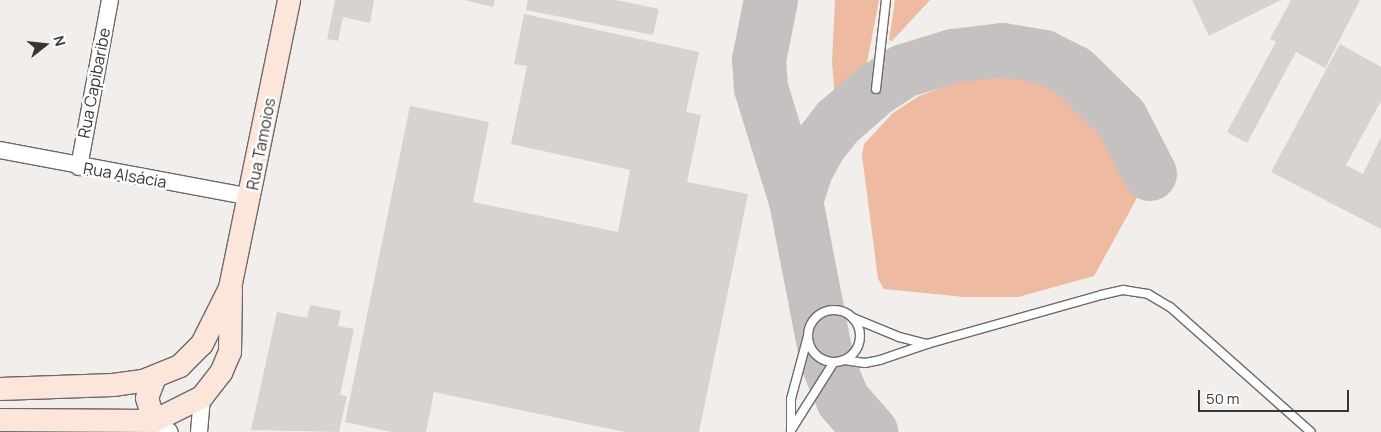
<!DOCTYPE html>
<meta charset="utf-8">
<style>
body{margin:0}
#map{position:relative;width:1381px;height:432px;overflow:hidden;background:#f1eeec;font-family:Manrope,sans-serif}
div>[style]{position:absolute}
.green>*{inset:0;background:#eebaa2}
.taxiway>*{height:54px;margin:-27px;padding:0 27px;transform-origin:27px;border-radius:27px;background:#c4c1c0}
.building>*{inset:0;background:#d6d3d1}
.roads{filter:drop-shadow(1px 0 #6d6a68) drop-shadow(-1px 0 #6d6a68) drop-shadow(0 1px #6d6a68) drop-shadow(0 -1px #6d6a68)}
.service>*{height:8px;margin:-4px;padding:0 4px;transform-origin:4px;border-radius:4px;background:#fff}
.service>.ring{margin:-4px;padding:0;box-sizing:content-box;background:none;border:8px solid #fff;border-radius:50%}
.minor>*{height:16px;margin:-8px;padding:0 8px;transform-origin:8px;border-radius:8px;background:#fff}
.secondary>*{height:22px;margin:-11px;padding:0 11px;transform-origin:11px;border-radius:11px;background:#fce6db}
span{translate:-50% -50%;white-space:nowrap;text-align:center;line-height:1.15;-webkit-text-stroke:5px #fff;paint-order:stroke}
.street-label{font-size:16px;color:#373635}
.north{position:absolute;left:20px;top:20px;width:50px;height:50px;-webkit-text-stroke:4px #fff;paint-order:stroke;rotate:74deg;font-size:14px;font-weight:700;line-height:20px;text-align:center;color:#373635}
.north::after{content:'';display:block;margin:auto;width:18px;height:22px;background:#373635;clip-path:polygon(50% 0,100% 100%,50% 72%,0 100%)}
.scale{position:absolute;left:1198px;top:390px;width:151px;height:22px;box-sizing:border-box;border:2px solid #373635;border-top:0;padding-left:6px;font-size:15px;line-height:18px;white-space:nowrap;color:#373635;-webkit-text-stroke:4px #fff;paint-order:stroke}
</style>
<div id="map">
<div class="green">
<i style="clip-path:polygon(835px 0,879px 0,866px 68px,835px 98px,832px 62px)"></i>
<i style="clip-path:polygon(895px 0,930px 0,892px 41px,889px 40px)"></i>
<i style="clip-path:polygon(1005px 77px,1037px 82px,1058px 91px,1092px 119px,1132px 187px,1137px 198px,1094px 276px,1018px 297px,964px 297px,884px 289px,878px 279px,862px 155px,864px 144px,893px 113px,919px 96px,960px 81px)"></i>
</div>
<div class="taxiway">
<i style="left:771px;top:0;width:61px;rotate:101.3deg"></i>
<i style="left:759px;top:60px;width:28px;rotate:86deg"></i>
<i style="left:761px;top:88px;width:118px;rotate:72.8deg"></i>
<i style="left:796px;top:201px;width:163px;rotate:79deg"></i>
<i style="left:827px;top:361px;width:42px;rotate:67.7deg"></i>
<i style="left:843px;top:400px;width:43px;rotate:48.8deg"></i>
<i style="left:796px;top:201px;width:35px;rotate:-72deg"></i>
<i style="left:807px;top:168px;width:25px;rotate:-61deg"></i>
<i style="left:819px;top:146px;width:31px;rotate:-52deg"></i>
<i style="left:838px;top:122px;width:50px;rotate:-41deg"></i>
<i style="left:876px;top:89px;width:33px;rotate:-33deg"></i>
<i style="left:904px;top:71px;width:51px;rotate:-17deg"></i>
<i style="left:953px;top:56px;width:50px;rotate:-6.8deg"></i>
<i style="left:1003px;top:50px;width:42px;rotate:9.7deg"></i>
<i style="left:1044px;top:57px;width:34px;rotate:27deg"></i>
<i style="left:1074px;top:72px;width:66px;rotate:44.4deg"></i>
<i style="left:1121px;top:118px;width:63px;rotate:62.6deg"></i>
</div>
<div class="building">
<i style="clip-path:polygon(335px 0,374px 0,370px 23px,343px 17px,338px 41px,327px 39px)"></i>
<i style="clip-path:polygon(465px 0,495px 0,493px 7px)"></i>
<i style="clip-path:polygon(528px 0,616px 0,659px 9px,653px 35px,526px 10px)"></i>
<i style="clip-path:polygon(1192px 0,1281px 0,1209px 36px)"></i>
<i style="clip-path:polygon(1291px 0,1360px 0,1325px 68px,1296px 52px,1247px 143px,1227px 132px,1276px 42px,1270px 39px)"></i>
<i style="clip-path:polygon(524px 14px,699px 52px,686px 112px,701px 115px,687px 182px,748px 194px,699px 432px,625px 432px,434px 392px,426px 432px,391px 432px,345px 422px,410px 106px,489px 122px,473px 202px,618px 232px,630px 170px,511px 144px,527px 66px,514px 64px)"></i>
<i style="clip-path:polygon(1340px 44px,1381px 67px,1381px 101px,1346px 165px,1363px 174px,1381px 137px,1381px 229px,1271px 172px)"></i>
<i style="clip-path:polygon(310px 305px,341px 311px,338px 326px,354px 329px,340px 395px,347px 396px,339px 432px,251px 430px,277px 312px,307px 318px)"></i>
</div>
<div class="roads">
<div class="service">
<i style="left:876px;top:89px;width:90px;rotate:-83.6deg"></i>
<i class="ring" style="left:808px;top:310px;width:44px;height:44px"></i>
<i style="left:853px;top:318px;width:50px;rotate:22.4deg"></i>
<i style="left:899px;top:337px;width:29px;rotate:14deg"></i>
<i style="left:844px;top:360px;width:21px;rotate:8deg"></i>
<i style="left:865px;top:363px;width:15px;rotate:-11deg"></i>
<i style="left:880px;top:360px;width:50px;rotate:-18.8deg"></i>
<i style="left:927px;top:344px;width:181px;rotate:-15.7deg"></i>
<i style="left:1101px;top:295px;width:23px;rotate:-13deg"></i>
<i style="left:1123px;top:290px;width:25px;rotate:9deg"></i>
<i style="left:1148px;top:294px;width:26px;rotate:31deg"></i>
<i style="left:1170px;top:307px;width:188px;rotate:41.6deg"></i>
<i style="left:791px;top:430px;width:80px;rotate:-57.7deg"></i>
<i style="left:791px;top:432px;width:33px;rotate:-90deg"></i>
<i style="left:791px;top:399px;width:65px;rotate:-74.9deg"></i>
</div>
<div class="minor">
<i style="left:0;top:150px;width:255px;rotate:10.6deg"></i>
<i style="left:79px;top:167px;width:170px;rotate:-79.5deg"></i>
<i style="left:154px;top:421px;width:19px;rotate:35deg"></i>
<i style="left:199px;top:432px;width:35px;rotate:-85deg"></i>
</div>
<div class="secondary">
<i style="left:0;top:389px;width:113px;rotate:-2deg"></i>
<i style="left:113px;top:385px;width:30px;rotate:-8deg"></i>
<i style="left:143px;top:381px;width:40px;rotate:-22deg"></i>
<i style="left:180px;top:366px;width:31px;rotate:-45deg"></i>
<i style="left:202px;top:344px;width:63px;rotate:-63.4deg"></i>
<i style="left:230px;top:288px;width:294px;rotate:-78.4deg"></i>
<i style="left:0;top:420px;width:154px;rotate:0.4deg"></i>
<i style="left:154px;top:421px;width:54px;rotate:-26.6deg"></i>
<i style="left:202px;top:397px;width:31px;rotate:-52deg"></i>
<i style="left:221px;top:373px;width:23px;rotate:-67deg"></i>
<i style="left:230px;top:352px;width:62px;rotate:-89.1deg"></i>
<i style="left:154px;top:421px;width:24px;rotate:-107deg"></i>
<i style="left:147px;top:398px;width:22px;rotate:-69deg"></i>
</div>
</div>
<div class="street-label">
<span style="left:94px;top:83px;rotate:-79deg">Rua Capibaribe</span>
<span style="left:261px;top:144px;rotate:-79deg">Rua Tamoios</span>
<span style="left:125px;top:175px;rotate:10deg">Rua Alsácia</span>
</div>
<div class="north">N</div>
<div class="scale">50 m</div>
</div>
